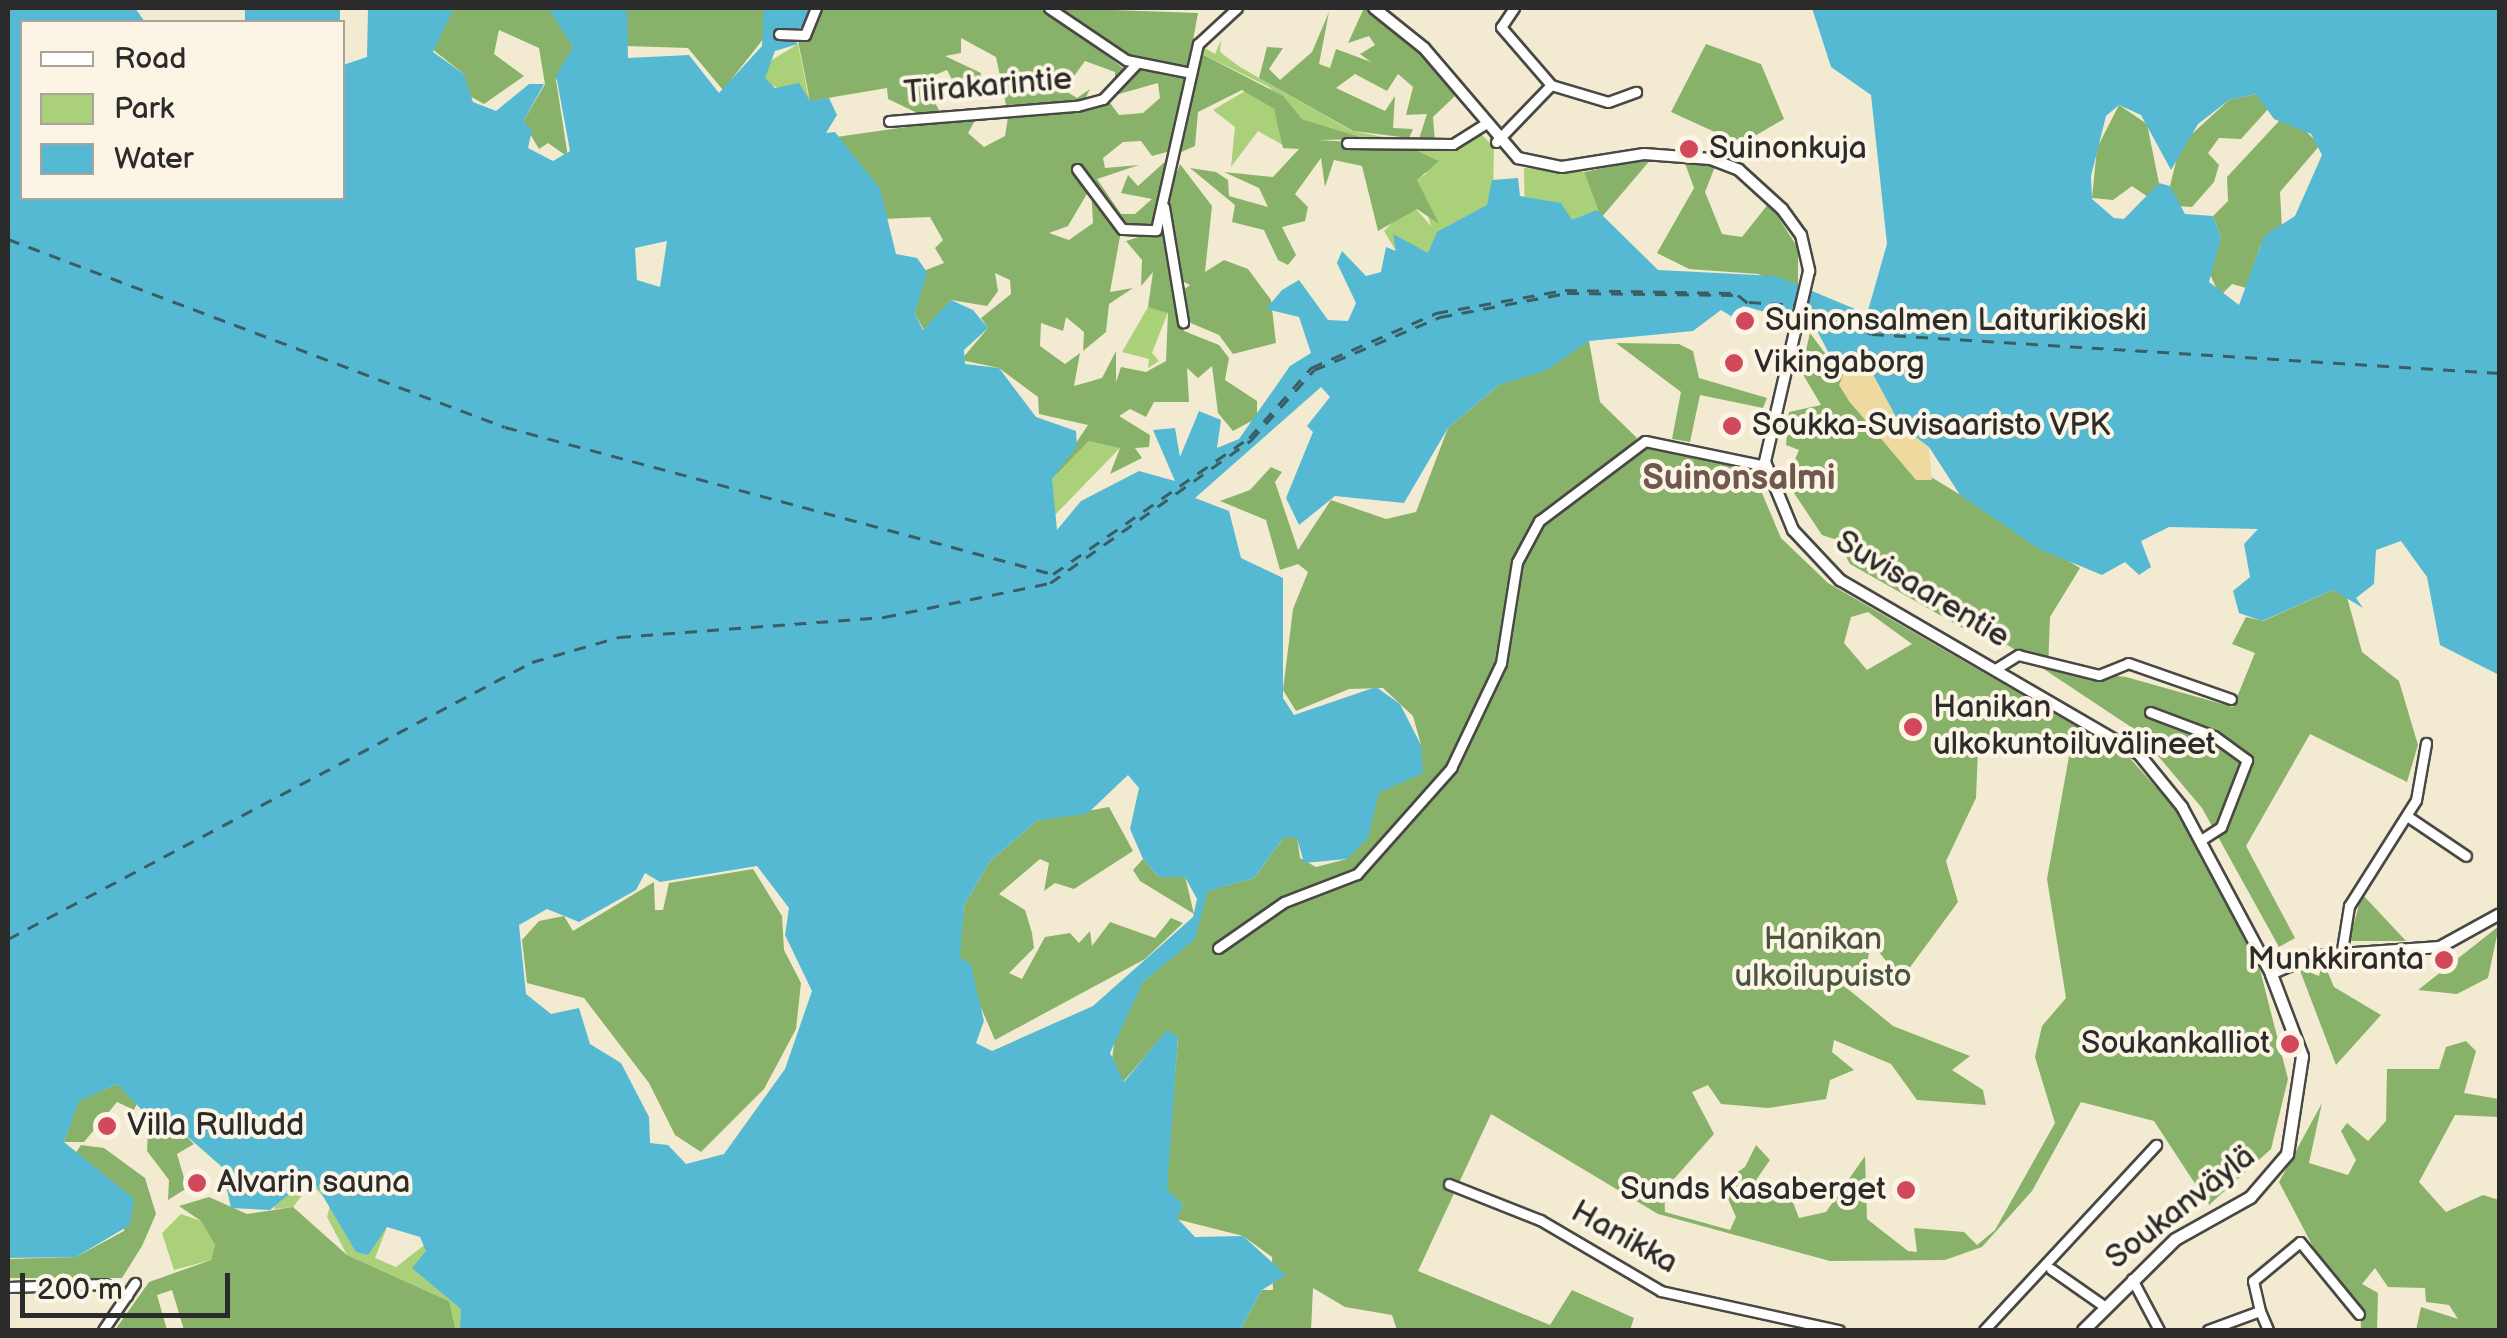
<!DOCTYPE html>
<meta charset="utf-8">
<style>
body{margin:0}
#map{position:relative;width:2507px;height:1338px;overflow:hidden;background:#f3ebd1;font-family:"Balsamiq Sans",sans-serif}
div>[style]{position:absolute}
.green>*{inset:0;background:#abd07a}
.forest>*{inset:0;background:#88b26a}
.sand>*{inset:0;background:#eeda9e}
.water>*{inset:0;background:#55b9d3;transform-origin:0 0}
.ferry>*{height:2.5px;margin-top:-1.25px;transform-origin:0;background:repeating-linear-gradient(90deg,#3a5d66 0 12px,transparent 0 22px)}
.roads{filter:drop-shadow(2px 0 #494844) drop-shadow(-2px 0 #494844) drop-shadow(0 2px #494844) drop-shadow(0 -2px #494844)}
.minor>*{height:9px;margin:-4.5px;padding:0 4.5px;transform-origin:4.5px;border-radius:4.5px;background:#fff}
.tertiary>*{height:10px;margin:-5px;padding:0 5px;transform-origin:5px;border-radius:5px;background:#fff}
.secondary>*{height:11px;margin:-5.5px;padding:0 5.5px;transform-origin:5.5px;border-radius:5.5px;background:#fff}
.dots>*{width:28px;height:28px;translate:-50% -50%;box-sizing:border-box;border:5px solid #fcf5e5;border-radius:50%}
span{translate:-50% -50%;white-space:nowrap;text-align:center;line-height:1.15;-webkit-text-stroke:8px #fcf5e5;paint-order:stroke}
.street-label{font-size:32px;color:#2b2b2b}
.poi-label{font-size:32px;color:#2b2b2b}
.left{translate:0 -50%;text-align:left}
.right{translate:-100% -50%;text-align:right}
.park-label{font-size:32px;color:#4b543f}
.neighbourhood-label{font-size:35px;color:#70584f;font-weight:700}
.frame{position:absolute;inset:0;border:10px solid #2b2b2b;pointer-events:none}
.legend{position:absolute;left:20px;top:20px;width:325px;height:180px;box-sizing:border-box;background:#fcf5e5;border:2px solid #a8a49b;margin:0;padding:12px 18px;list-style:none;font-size:30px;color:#2b2b2b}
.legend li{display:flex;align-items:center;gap:20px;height:50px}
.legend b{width:50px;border:2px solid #a8a49b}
.scale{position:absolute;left:20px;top:1273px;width:210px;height:45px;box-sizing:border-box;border:5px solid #2b2b2b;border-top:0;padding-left:12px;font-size:30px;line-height:35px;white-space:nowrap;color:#2b2b2b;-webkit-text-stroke:8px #fcf5e5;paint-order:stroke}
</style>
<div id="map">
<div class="green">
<i style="clip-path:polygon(1221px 40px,1220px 52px,1240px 67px,1352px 131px,1384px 137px,1367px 139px,1302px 119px,1269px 87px,1198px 52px,1200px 45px,1215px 54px)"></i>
<i style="clip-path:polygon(798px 44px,808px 95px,829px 98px,832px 110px,747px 75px)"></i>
<i style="clip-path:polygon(1245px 91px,1274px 109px,1288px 148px,1258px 131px,1231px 167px,1235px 127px,1213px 110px)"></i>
<i style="clip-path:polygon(1480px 133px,1494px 147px,1493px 199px,1443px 257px,1396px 251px,1384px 231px,1395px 220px,1416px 209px,1431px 226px,1417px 180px,1427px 173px,1404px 145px,1451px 149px)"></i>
<i style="clip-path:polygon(1524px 168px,1584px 172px,1603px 224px,1525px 227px)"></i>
<i style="clip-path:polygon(1148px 307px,1168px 312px,1152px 353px,1159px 361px,1148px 368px,1149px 359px,1122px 352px)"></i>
<i style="clip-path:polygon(1106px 438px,1120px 448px,1053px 517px,1052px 479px,1089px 441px)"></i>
<i style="clip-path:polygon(295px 1161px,387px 1227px,375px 1258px,396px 1267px,445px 1229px,521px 1330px,456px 1330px,449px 1301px,347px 1255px,327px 1217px,334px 1190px,323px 1196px,311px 1184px,293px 1207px,274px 1209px,284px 1165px)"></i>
<i style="clip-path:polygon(181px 1214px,201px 1221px,215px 1245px,211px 1260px,174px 1270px,162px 1233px)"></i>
</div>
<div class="forest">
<i style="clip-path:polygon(454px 8px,548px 8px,564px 25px,573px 47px,556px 80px,568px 157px,548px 143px,539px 149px,523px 122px,545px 84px,539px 48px,499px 30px,494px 54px,524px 76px,484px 104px,464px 93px,464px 74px,432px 49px)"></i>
<i style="clip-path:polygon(627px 8px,764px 8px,764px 38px,723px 90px,688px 48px,625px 46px)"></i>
<i style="clip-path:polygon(809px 8px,1044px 8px,1127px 71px,1115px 84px,1115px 72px,1085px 61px,1064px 90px,1077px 98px,1090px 89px,1084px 101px,1006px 105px,996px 57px,961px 38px,961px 53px,945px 56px,981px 73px,978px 91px,957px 89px,947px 70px,935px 75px,931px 95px,941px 114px,960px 114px,932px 120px,888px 99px,887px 88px,810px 101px,798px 41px,785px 38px,804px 27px)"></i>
<i style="clip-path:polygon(1056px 8px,1198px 13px,1188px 67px,1139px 62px)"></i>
<i style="clip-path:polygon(1364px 8px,1424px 54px,1455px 96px,1433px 117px,1435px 141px,1419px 139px,1427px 114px,1406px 115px,1413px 87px,1398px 74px,1387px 91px,1355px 74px,1336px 88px,1385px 111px,1395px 96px,1393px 128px,1413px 129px,1409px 138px,1353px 131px,1259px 78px,1267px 47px,1283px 48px,1269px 69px,1280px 80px,1312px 52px,1329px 12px,1319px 64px,1330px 68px,1336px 49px,1371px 62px,1360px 54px,1375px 45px,1369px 36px,1348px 43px)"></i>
<i style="clip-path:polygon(1706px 44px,1761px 64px,1784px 119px,1741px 144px,1671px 112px)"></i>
<i style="clip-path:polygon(1198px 52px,1283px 96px,1302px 119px,1367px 139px,1318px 140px,1404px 145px,1439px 161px,1417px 180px,1439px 224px,1417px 209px,1378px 231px,1362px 166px,1334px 160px,1325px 187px,1321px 158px,1295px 194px,1308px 207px,1305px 221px,1282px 227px,1296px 255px,1288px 265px,1278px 260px,1264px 230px,1232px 222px,1235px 205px,1190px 168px,1216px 172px,1228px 180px,1229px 196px,1268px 207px,1259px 188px,1224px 172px,1273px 177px,1299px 149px,1283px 148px,1274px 109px,1242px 90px,1198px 112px,1195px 146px,1179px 153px)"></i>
<i style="clip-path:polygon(evenodd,1136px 67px,1187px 76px,1174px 150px,1152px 156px,1141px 141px,1123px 142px,1103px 158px,1105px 168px,1139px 165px,1097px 179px,1121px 214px,1135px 214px,1152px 199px,1121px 193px,1128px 175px,1138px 186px,1169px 158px,1153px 224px,1121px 231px,1110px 292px,1133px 288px,1109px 304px,1106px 332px,1083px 351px,1084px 332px,1066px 317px,1063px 331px,1041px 323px,1040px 346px,1065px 364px,1080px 353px,1074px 386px,1102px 378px,1116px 351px,1116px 382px,1121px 367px,1146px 372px,1166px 361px,1168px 313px,1148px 307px,1153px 272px,1141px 286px,1142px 260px,1126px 241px,1158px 231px,1163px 212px,1184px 331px,1219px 345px,1229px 358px,1225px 380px,1257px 401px,1257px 418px,1233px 431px,1218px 413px,1212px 366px,1198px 378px,1187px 368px,1189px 402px,1154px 402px,1146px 417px,1130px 409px,1119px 416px,1150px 435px,1149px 447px,1135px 448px,1142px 458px,1110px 474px,1120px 448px,1089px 441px,1052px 479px,1088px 425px,1039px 414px,1038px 397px,999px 368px,961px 360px,988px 328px,981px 318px,1011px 294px,1010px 280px,995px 273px,998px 291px,987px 306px,951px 300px,924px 330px,915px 314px,926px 270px,944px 263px,935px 248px,943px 240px,930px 217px,883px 219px,880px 189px,836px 137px,977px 117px,968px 133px,984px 147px,1005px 136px,1009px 111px,1108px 100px,1119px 115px,1143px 113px,1160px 98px,1158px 83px,1112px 96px,1136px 67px,1091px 187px,1093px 223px,1069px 240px,1049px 233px,1068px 226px,1091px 187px)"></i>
<i style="clip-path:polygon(2256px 94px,2269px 108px,2241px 139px,2219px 138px,2208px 153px,2219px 165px,2214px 182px,2192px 207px,2177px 206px,2170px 186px,2180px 145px,2229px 100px)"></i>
<i style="clip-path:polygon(2119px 105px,2147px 124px,2159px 183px,2148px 197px,2132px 186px,2113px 200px,2092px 198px,2097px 148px)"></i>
<i style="clip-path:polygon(2280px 120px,2294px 120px,2320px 145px,2280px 192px,2282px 228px,2261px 244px,2246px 288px,2232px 284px,2220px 296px,2207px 268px,2221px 237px,2213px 216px,2228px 201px,2227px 177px)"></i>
<i style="clip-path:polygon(1652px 158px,1601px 218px,1584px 172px)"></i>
<i style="clip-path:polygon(1683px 158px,1716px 164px,1705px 192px,1722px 234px,1742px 237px,1769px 203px,1798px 248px,1798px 289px,1758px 274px,1689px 269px,1657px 253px,1694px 188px)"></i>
<i style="clip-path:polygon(1180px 164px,1212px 206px,1205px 272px,1224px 260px,1248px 269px,1271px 300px,1276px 343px,1233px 354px,1219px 335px,1186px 321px,1181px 292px,1190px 285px,1180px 280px,1165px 204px)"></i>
<i style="clip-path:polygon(1810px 333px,1833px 364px,1846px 365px,1849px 401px,1900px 458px,2080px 568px,2050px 617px,2048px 669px,2126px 677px,2233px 707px,2255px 653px,2232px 644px,2246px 617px,2263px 621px,2333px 590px,2347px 597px,2362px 652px,2399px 681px,2418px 745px,2407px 782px,2310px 734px,2246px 846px,2295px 938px,2279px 947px,2202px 808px,2137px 731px,1982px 628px,1968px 631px,1850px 564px,1837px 540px,1822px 535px,1786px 481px,1799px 450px,1786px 445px,1789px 412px,1821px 405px,1801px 371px)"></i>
<i style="clip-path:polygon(evenodd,1589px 341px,1600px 402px,1637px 438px,1618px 462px,1647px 446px,1751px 467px,1781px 538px,1828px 583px,2128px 756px,2177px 811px,2259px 966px,2288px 1079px,2271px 1149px,2209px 1205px,2154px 1121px,2081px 1102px,2032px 1191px,1982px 1247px,1945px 1260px,1830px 1261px,1658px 1214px,1491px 1114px,1418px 1271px,1550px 1325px,1572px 1290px,1634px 1318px,1630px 1330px,1397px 1330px,1392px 1315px,1345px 1307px,1313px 1288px,1311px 1330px,1240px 1330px,1262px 1290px,1273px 1290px,1272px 1257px,1243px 1236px,1176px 1219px,1183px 1204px,1166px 1190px,1178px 1037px,1167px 1031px,1123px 1082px,1111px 1066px,1116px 1030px,1143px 982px,1195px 938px,1207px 891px,1254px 878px,1284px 837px,1297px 837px,1300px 858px,1316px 867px,1347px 859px,1379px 793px,1407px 775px,1421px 745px,1413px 716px,1383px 688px,1349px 689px,1296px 711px,1283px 690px,1293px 609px,1308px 572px,1298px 564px,1280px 570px,1266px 520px,1220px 501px,1250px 490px,1271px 467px,1282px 472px,1275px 482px,1298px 550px,1331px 500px,1386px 519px,1416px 512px,1448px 428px,1499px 385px,1589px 341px,1868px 612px,1912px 644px,1867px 670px,1844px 643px,1851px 617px,1868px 612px,1589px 341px,2073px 734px,2047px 879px,2066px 998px,2042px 1026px,2035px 1057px,2055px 1123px,1995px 1230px,1977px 1245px,1964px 1232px,1914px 1228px,1917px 1252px,1908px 1251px,1867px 1219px,1865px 1156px,1826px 1212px,1799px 1218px,1788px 1189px,1768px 1191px,1756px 1180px,1770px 1160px,1756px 1145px,1745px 1167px,1721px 1183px,1736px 1217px,1730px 1230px,1665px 1212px,1664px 1190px,1714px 1134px,1692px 1092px,1708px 1085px,1721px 1104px,1768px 1108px,1826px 1099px,1830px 1080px,1854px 1070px,1832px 1052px,1834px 1040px,1891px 1064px,1917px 1100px,1986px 1105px,1983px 1090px,1952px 1070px,1970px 1056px,1893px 1026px,1843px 985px,1865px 975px,1871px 942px,1894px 971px,1908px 970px,1958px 902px,1946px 861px,1976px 798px,1978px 750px,2007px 753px,2073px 734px)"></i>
<i style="clip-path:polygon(1616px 343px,1679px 344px,1693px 351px,1699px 378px,1767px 398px,1763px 408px,1700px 395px,1690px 442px,1672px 439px,1681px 392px)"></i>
<i style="clip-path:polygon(1109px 807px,1133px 851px,1074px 889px,1055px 883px,1044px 891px,1049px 863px,1040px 859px,999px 894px,1025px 910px,1032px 933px,1034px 948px,1009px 973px,1022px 979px,1045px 937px,1070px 933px,1079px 943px,1090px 931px,1092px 946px,1110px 922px,1155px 938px,1171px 918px,1183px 923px,1145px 959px,995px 1040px,959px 957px,964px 905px,990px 861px,1038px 820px)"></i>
<i style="clip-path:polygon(1143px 859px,1159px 877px,1185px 876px,1194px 914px,1140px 881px,1133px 870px)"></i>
<i style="clip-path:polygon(753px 869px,782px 916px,784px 950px,801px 983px,796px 1029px,764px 1089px,701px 1152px,675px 1135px,649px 1083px,584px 998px,527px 983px,522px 940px,539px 921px,564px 916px,573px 931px,654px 882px,655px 910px,663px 910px,669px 883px)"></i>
<i style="clip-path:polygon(2362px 894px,2406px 941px,2349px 941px)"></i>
<i style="clip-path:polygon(2499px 926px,2488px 978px,2457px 994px,2418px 990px)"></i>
<i style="clip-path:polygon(2323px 961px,2334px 987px,2381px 1015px,2336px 1065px,2299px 968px,2319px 976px)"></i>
<i style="clip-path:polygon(2466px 1041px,2476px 1051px,2464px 1093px,2499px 1099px,2499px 1117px,2455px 1115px,2419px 1182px,2446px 1212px,2483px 1195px,2499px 1200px,2499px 1330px,2416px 1330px,2421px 1307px,2458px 1319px,2449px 1305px,2426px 1302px,2425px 1288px,2388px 1287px,2375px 1268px,2362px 1284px,2378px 1293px,2377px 1330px,2361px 1330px,2360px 1304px,2332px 1283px,2279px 1182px,2322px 1103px,2309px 1163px,2348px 1175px,2356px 1160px,2341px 1131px,2347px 1123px,2368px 1141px,2386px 1121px,2387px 1069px,2439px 1069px,2446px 1047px)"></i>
<i style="clip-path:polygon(117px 1084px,139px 1099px,134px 1110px,117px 1102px,84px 1142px,64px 1142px,78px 1101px)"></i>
<i style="clip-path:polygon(149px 1114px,165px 1133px,181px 1131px,194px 1144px,177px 1154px,187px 1188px,168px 1200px,169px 1180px,147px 1151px)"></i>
<i style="clip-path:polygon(81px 1145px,104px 1148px,145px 1178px,156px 1214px,142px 1246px,122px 1278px,8px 1278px,8px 1259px,76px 1257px,124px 1231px,124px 1191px,73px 1157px)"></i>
<i style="clip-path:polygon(209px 1197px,247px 1214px,293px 1207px,347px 1255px,449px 1301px,456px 1330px,184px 1330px,172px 1290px,157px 1295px,167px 1330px,115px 1330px,149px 1282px,211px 1260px,215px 1245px,201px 1221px,179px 1206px)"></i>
</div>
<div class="sand">
<i style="clip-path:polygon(1849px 360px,1871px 367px,1901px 426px,1929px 447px,1932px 480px,1916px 480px,1849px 401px,1839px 385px)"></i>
</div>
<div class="water">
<i style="clip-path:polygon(evenodd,8px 8px,135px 8px,145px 22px,22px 22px,22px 198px,342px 198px,343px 65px,367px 57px,368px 8px,454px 8px,433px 52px,464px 74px,473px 102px,496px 111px,529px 84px,544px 84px,523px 122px,532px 130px,528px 148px,553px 161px,570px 151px,556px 75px,573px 47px,548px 8px,627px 8px,628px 58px,689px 55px,719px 93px,762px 46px,764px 8px,809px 8px,804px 27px,785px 31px,798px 44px,775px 51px,765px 78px,775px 88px,799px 83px,810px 101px,829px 98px,837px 115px,826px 133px,835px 132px,880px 189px,896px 254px,917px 258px,927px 272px,915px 314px,923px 330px,951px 300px,973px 310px,988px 328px,964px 350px,965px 364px,999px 368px,1036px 417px,1076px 431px,1077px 446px,1052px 479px,1057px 530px,1081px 501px,1139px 471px,1175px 481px,1153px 430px,1175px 428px,1180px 457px,1199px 411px,1221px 420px,1217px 448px,1239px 439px,1290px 366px,1311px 353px,1299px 317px,1266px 309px,1282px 290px,1299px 280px,1328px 320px,1348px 321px,1356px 303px,1337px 263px,1342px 251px,1366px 276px,1381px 272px,1386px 247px,1396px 251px,1393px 234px,1428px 253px,1437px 232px,1487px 205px,1492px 180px,1518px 178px,1520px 196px,1561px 203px,1572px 220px,1597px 210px,1658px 270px,1776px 276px,1867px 314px,1887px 244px,1871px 95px,1831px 67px,1812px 8px,2499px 8px,2499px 675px,2440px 645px,2427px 577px,2401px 541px,2376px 550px,2374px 584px,2356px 598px,2363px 608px,2333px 590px,2262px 621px,2239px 613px,2233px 591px,2250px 577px,2244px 544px,2258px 529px,2169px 527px,2141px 541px,2151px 567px,2139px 575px,2125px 562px,2102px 575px,2039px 549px,1960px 495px,1929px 447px,1901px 426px,1868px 365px,1834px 363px,1815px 327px,1751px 308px,1743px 306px,1739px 321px,1721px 310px,1693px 331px,1589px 341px,1547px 370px,1499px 385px,1448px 428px,1404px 503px,1335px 496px,1299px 525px,1286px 498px,1313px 432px,1307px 426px,1330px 397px,1321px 387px,1195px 498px,1229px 511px,1241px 558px,1283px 578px,1283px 698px,1294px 715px,1376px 687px,1400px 704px,1421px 745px,1423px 773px,1379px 793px,1368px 838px,1347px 859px,1304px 863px,1297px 838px,1284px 837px,1254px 878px,1208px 891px,1195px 939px,1143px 982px,1110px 1053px,1124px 1082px,1167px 1030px,1178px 1037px,1167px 1190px,1183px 1204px,1177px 1218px,1195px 1237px,1243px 1236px,1286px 1275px,1262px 1290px,1240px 1330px,460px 1330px,461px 1309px,412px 1268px,426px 1251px,420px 1237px,387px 1227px,368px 1255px,356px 1252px,311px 1176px,270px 1210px,231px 1208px,222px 1167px,181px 1131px,165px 1134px,117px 1084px,79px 1101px,64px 1142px,134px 1199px,130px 1225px,76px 1257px,8px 1258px,8px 8px,2256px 94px,2274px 119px,2311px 134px,2322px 155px,2295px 216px,2264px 236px,2239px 305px,2209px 282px,2221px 237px,2213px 216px,2185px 214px,2170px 186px,2159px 183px,2124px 219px,2114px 218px,2092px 199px,2091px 176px,2106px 116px,2119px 105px,2141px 115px,2171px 170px,2198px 124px,2229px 100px,2256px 94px,8px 8px,667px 241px,660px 287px,637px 280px,635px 248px,667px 241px,8px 8px,1128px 775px,1139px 788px,1130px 829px,1143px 859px,1159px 877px,1185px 877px,1197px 899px,1193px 917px,1093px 1006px,992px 1051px,976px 1043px,984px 1021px,971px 965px,960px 957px,964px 905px,990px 861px,1038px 820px,1087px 814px,1128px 775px,8px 8px,757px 866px,789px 908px,785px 935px,812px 991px,785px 1069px,724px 1154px,686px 1164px,668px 1145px,650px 1143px,649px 1117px,621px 1063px,590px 1044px,579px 1008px,551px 1014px,526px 994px,519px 925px,547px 909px,579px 922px,636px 890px,645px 873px,660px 882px,757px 866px)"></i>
<i style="left:245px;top:8px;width:95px;height:15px"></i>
</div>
<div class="ferry">
<i style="left:8px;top:239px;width:531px;rotate:20.72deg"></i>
<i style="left:505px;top:427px;width:567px;rotate:15.02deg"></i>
<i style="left:1053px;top:574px;width:239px;rotate:-34.8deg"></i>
<i style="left:1249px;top:438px;width:94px;rotate:-48.5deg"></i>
<i style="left:1311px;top:368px;width:137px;rotate:-23.7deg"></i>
<i style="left:1436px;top:313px;width:131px;rotate:-10.1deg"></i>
<i style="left:1565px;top:290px;width:166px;rotate:1deg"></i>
<i style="left:1749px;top:302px;width:49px;rotate:3.5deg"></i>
<i style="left:1806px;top:307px;width:71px;rotate:22.2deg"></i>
<i style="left:1872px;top:334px;width:629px;rotate:3.55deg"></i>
<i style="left:8px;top:939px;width:593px;rotate:-27.86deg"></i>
<i style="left:532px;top:662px;width:91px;rotate:-16deg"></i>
<i style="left:619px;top:637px;width:266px;rotate:-4.3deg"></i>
<i style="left:884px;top:617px;width:169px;rotate:-11.6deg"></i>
<i style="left:1050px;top:583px;width:247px;rotate:-35.4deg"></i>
<i style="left:1251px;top:440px;width:94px;rotate:-48deg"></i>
<i style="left:1314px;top:370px;width:137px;rotate:-22.8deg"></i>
<i style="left:1440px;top:317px;width:129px;rotate:-10.7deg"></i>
<i style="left:1567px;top:293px;width:171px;rotate:0.7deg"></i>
<i style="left:1738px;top:295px;width:13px;rotate:39deg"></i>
</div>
<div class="roads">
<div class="minor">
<i style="left:1049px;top:8px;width:93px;rotate:34deg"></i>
<i style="left:1126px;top:60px;width:66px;rotate:11.3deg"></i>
<i style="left:1514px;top:8px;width:23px;rotate:124deg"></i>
<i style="left:1501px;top:27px;width:77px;rotate:49.2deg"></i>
<i style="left:779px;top:34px;width:26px;rotate:2deg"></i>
<i style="left:805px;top:35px;width:29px;rotate:-68deg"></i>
<i style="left:889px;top:121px;width:189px;rotate:-4.6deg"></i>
<i style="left:1077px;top:106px;width:27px;rotate:-15deg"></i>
<i style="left:1103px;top:99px;width:48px;rotate:-46.7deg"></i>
<i style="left:1496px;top:142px;width:79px;rotate:-46deg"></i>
<i style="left:1551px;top:85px;width:59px;rotate:16.6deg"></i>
<i style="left:1608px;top:102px;width:30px;rotate:-20deg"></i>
<i style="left:1347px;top:143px;width:106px;rotate:0.5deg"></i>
<i style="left:1453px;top:144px;width:36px;rotate:-32deg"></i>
<i style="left:1077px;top:169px;width:75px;rotate:53.1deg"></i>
<i style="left:1122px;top:229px;width:34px;rotate:2deg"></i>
<i style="left:1156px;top:230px;width:191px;rotate:-77.3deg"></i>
<i style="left:1198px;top:44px;width:53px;rotate:-42.7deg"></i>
<i style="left:1164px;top:207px;width:117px;rotate:80.6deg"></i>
<i style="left:1997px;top:668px;width:25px;rotate:-32deg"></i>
<i style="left:2018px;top:655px;width:83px;rotate:13.9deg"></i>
<i style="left:2099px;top:675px;width:31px;rotate:-22deg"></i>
<i style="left:2128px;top:663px;width:109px;rotate:19.3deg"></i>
<i style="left:2150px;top:712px;width:68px;rotate:20.6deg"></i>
<i style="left:2214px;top:736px;width:41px;rotate:36deg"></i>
<i style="left:2247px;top:760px;width:72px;rotate:111.2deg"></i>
<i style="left:2221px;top:827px;width:24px;rotate:147deg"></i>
<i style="left:2407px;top:816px;width:71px;rotate:34.1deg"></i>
<i style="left:1218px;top:948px;width:80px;rotate:-34.9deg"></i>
<i style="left:1284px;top:902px;width:78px;rotate:-21deg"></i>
<i style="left:1357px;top:874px;width:142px;rotate:-48.4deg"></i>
<i style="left:1451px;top:768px;width:116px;rotate:-64.5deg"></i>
<i style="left:1501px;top:663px;width:102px;rotate:-81deg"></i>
<i style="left:1517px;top:562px;width:47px;rotate:-61.8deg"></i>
<i style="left:1539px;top:521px;width:133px;rotate:-37deg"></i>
<i style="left:1645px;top:441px;width:124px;rotate:11.7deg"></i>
<i style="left:2341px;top:956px;width:51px;rotate:-80.9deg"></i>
<i style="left:2349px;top:906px;width:125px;rotate:-57.7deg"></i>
<i style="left:2416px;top:800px;width:58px;rotate:-80deg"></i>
<i style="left:1449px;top:1184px;width:98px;rotate:21.6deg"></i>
<i style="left:1540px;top:1220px;width:140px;rotate:30.4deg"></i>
<i style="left:1661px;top:1291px;width:182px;rotate:12.4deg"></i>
<i style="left:2051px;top:1269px;width:65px;rotate:34.9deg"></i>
<i style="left:2132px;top:1279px;width:58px;rotate:62.1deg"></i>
<i style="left:8px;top:1287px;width:97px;rotate:-1.8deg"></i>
<i style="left:105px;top:1284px;width:25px;rotate:27deg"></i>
<i style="left:2260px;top:1311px;width:31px;rotate:-103deg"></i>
<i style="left:2253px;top:1281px;width:61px;rotate:-39.7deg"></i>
<i style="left:2300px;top:1242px;width:93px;rotate:50.7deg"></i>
<i style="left:103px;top:1330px;width:57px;rotate:-55.8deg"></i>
<i style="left:1984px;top:1330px;width:253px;rotate:-47.1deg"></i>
<i style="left:2208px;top:1330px;width:55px;rotate:-20.1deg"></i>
<i style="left:2260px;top:1311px;width:21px;rotate:67deg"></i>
</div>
<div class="tertiary">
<i style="left:1374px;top:8px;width:64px;rotate:38.7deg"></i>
<i style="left:1424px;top:48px;width:145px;rotate:49.5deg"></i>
<i style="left:1518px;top:158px;width:45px;rotate:11.6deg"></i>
<i style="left:1562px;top:167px;width:83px;rotate:-9deg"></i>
<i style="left:1644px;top:154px;width:67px;rotate:4.3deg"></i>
<i style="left:1711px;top:159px;width:30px;rotate:21deg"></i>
<i style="left:1739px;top:170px;width:58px;rotate:42.2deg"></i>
<i style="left:1782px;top:209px;width:32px;rotate:54deg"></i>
<i style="left:1801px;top:235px;width:37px;rotate:77deg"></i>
<i style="left:1809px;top:271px;width:196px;rotate:103deg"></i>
<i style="left:1765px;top:462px;width:74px;rotate:67.6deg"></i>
<i style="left:1793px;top:530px;width:69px;rotate:46.8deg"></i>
<i style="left:1840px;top:580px;width:346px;rotate:30.2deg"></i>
<i style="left:2139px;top:754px;width:68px;rotate:50.9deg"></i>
<i style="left:2182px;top:807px;width:189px;rotate:61.9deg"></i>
<i style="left:2271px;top:974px;width:45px;rotate:-23.7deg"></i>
<i style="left:2312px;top:956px;width:128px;rotate:-4deg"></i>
<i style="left:2440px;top:947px;width:68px;rotate:-28.8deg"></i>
</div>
<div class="secondary">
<i style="left:2083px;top:1330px;width:129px;rotate:-44.7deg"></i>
<i style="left:2175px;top:1239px;width:86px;rotate:-29.2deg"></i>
<i style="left:2250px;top:1197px;width:57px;rotate:-49.3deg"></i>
<i style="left:2287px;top:1154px;width:99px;rotate:-81.3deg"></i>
<i style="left:2302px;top:1056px;width:88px;rotate:-110.7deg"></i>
</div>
</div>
<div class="dots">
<i style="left:1689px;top:149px;background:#d1495b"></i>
<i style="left:1745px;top:321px;background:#d1495b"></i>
<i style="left:1734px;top:363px;background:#d1495b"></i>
<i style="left:1732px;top:426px;background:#d1495b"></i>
<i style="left:1913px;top:727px;background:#d1495b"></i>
<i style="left:2444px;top:960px;background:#d1495b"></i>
<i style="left:2290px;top:1044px;background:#d1495b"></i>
<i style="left:107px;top:1126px;background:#d1495b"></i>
<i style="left:197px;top:1183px;background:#d1495b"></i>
<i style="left:1906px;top:1190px;background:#d1495b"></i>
</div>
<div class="street-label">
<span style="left:988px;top:87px;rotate:-5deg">Tiirakarintie</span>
<span style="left:1922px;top:590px;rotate:31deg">Suvisaarentie</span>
<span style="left:2181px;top:1208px;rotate:-38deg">Soukanväylä</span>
<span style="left:1624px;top:1238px;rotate:29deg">Hanikka</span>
</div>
<div class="poi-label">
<span class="left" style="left:1709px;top:149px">Suinonkuja</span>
<span class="left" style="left:1765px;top:321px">Suinonsalmen Laiturikioski</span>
<span class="left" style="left:1754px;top:363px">Vikingaborg</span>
<span class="left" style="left:1752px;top:426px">Soukka-Suvisaaristo VPK</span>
<span class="left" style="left:1933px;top:727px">Hanikan<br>ulkokuntoiluvälineet</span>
<span class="right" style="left:2424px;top:960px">Munkkiranta</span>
<span class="right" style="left:2270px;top:1044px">Soukankalliot</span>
<span class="left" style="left:127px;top:1126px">Villa Rulludd</span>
<span class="left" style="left:217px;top:1183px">Alvarin sauna</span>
<span class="right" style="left:1886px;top:1190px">Sunds Kasaberget</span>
</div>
<div class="park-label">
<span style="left:1823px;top:959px">Hanikan<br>ulkoilupuisto</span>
</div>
<div class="neighbourhood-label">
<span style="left:1739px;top:479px">Suinonsalmi</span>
</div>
<div class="frame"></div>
<ul class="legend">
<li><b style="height:12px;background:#fff"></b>Road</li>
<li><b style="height:28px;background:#abd07a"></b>Park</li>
<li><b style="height:28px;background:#55b9d3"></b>Water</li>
</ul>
<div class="scale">200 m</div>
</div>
